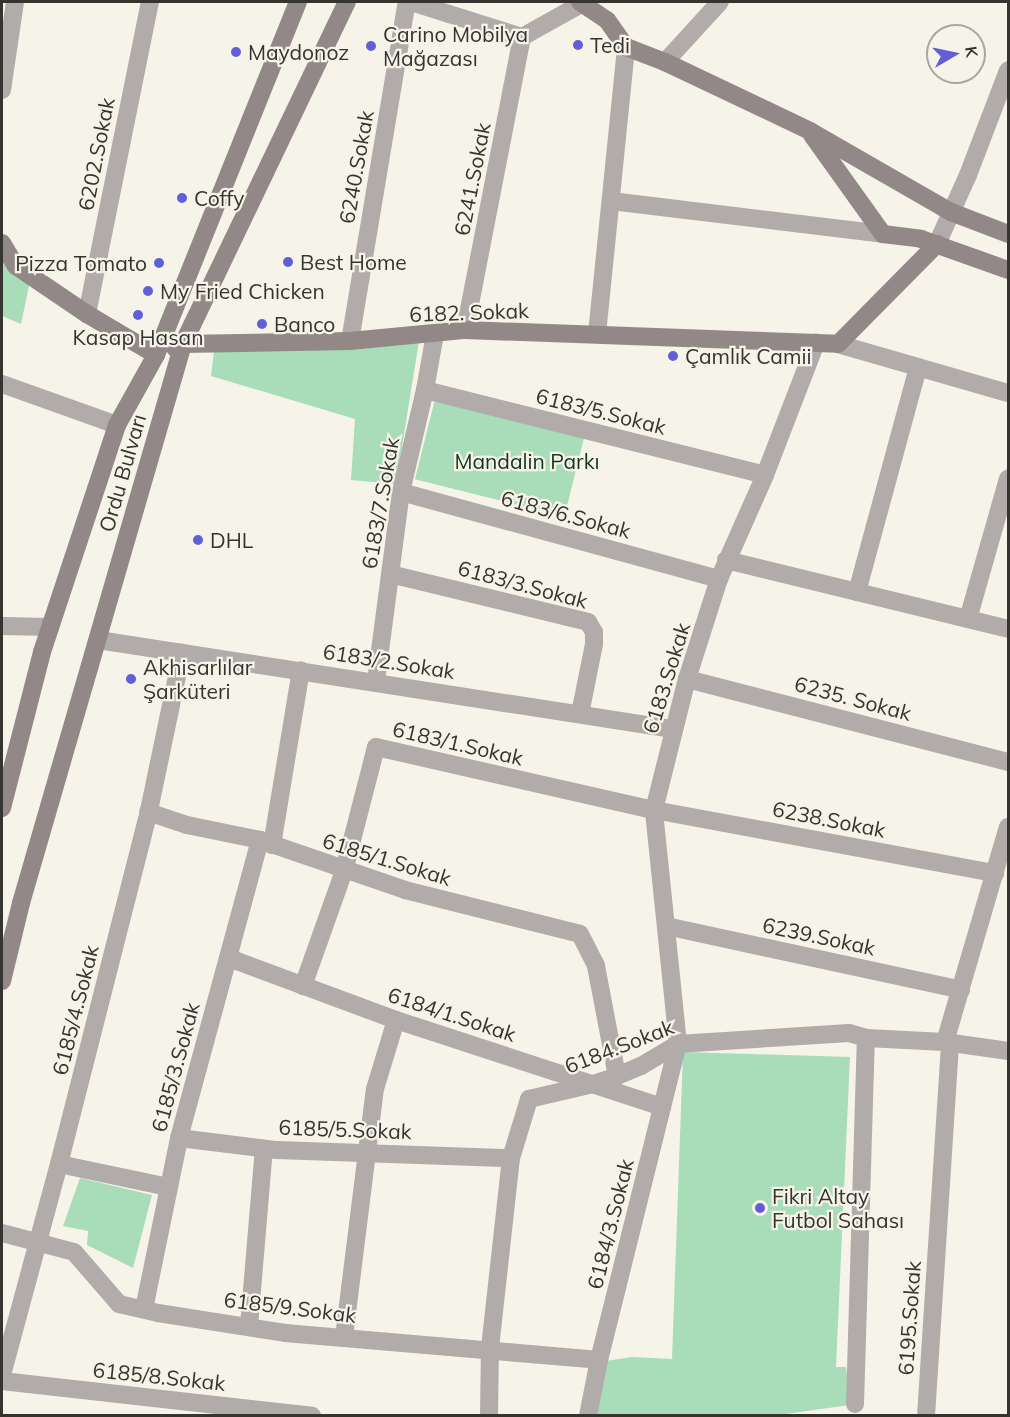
<!DOCTYPE html>
<meta charset="utf-8">
<style>
body{margin:0}
#map{position:relative;width:1010px;height:1417px;overflow:hidden;background:#f6f3e8;font-family:Mulish,sans-serif}
div>[style]{position:absolute}
.green>*{inset:0;background:#a9dcb8;transform-origin:0 0}
.street>*{height:18px;margin:-9px;padding:0 9px;transform-origin:9px;border-radius:9px;background:#b1abaa}
.secondary>*{height:18px;margin:-9px;padding:0 9px;transform-origin:9px;border-radius:9px;background:#918887}
.dots>*{width:16px;height:16px;translate:-50% -50%;box-sizing:border-box;border:3px solid #f6f3e8;border-radius:50%}
span{translate:-50% -50%;white-space:nowrap;text-align:center;line-height:1.15;-webkit-text-stroke:4.5px #f6f3e8;paint-order:stroke}
.poi-label{font-size:21px;color:#35342f}
.left{translate:0 -50%;text-align:left}
.right{translate:-100% -50%;text-align:right}
.street-label{font-size:21px;color:#35342f}
.park-label{font-size:21px;color:#133520}
.frame{position:absolute;inset:0;border:3px solid #35342f;pointer-events:none}
.north{position:absolute;left:926px;top:24px;width:60px;height:60px;box-sizing:border-box;background:#f6f3e8;border:2px solid #a9a79e;border-radius:50%;rotate:81deg;font-size:16px;font-weight:700;line-height:24px;text-align:center;color:#35342f}
.north::after{content:'';display:block;margin:auto;width:21px;height:27px;background:#605fd7;clip-path:polygon(50% 0,100% 100%,50% 72%,0 100%)}
</style>
<div id="map">
<div class="green">
<i style="clip-path:polygon(2px 253px,29px 286px,21px 324px,2px 316px)"></i>
<i style="clip-path:polygon(419px 341px,396px 484px,351px 480px,355px 419px,211px 376px,214px 351px)"></i>
<i style="left:437px;top:391px;width:154px;height:91px;rotate:14deg"></i>
<i style="clip-path:polygon(683px 1052px,850px 1057px,836px 1367px,846px 1367px,850px 1405px,771px 1416px,594px 1416px,600px 1362px,631px 1357px,672px 1359px)"></i>
<i style="clip-path:polygon(80px 1178px,152px 1195px,133px 1268px,87px 1245px,88px 1231px,63px 1226px)"></i>
</div>
<div class="street">
<i style="left:411px;top:2px;width:116px;rotate:17.5deg"></i>
<i style="left:522px;top:37px;width:68px;rotate:-29.2deg"></i>
<i style="left:665px;top:62px;width:81px;rotate:-47.5deg"></i>
<i style="left:2px;top:90px;width:89px;rotate:-81.6deg"></i>
<i style="left:611px;top:201px;width:274px;rotate:6.9deg"></i>
<i style="left:937px;top:244px;width:76px;rotate:-65.8deg"></i>
<i style="left:968px;top:175px;width:112px;rotate:-69.1deg"></i>
<i style="left:87px;top:314px;width:318px;rotate:-78.6deg"></i>
<i style="left:465px;top:330px;width:298px;rotate:-79deg"></i>
<i style="left:597px;top:334px;width:288px;rotate:-84.2deg"></i>
<i style="left:350px;top:341px;width:344px;rotate:-80.5deg"></i>
<i style="left:838px;top:344px;width:177px;rotate:16.1deg"></i>
<i style="left:2px;top:384px;width:122px;rotate:19.6deg"></i>
<i style="left:425px;top:390px;width:350px;rotate:14deg"></i>
<i style="left:401px;top:492px;width:330px;rotate:15.3deg"></i>
<i style="left:726px;top:560px;width:290px;rotate:13.7deg"></i>
<i style="left:390px;top:574px;width:204px;rotate:13.6deg"></i>
<i style="left:588px;top:622px;width:12px;rotate:59deg"></i>
<i style="left:594px;top:632px;width:12px;rotate:90deg"></i>
<i style="left:594px;top:644px;width:71px;rotate:101.3deg"></i>
<i style="left:857px;top:592px;width:233px;rotate:-74.8deg"></i>
<i style="left:968px;top:619px;width:146px;rotate:-74.1deg"></i>
<i style="left:2px;top:626px;width:48px;rotate:1.2deg"></i>
<i style="left:98px;top:640px;width:582px;rotate:8.8deg"></i>
<i style="left:687px;top:679px;width:332px;rotate:14.5deg"></i>
<i style="left:376px;top:681px;width:191px;rotate:-82.5deg"></i>
<i style="left:401px;top:492px;width:105px;rotate:-76.8deg"></i>
<i style="left:425px;top:390px;width:57px;rotate:-79.9deg"></i>
<i style="left:148px;top:812px;width:41px;rotate:18.4deg"></i>
<i style="left:187px;top:825px;width:75px;rotate:11.6deg"></i>
<i style="left:260px;top:840px;width:153px;rotate:19deg"></i>
<i style="left:405px;top:890px;width:180px;rotate:14.1deg"></i>
<i style="left:580px;top:934px;width:36px;rotate:63deg"></i>
<i style="left:596px;top:966px;width:112px;rotate:79.2deg"></i>
<i style="left:272px;top:845px;width:177px;rotate:-80.6deg"></i>
<i style="left:666px;top:926px;width:302px;rotate:12.2deg"></i>
<i style="left:229px;top:958px;width:178px;rotate:20.4deg"></i>
<i style="left:396px;top:1020px;width:280px;rotate:18.1deg"></i>
<i style="left:303px;top:986px;width:122px;rotate:-70.4deg"></i>
<i style="left:344px;top:871px;width:128px;rotate:-75.5deg"></i>
<i style="left:376px;top:747px;width:285px;rotate:12.8deg"></i>
<i style="left:654px;top:810px;width:347px;rotate:10.5deg"></i>
<i style="left:945px;top:1042px;width:224px;rotate:-73.7deg"></i>
<i style="left:179px;top:1138px;width:99px;rotate:7deg"></i>
<i style="left:277px;top:1150px;width:234px;rotate:2deg"></i>
<i style="left:59px;top:1164px;width:111px;rotate:11.9deg"></i>
<i style="left:2px;top:1233px;width:74px;rotate:14.8deg"></i>
<i style="left:74px;top:1252px;width:69px;rotate:49.1deg"></i>
<i style="left:119px;top:1304px;width:40px;rotate:13deg"></i>
<i style="left:158px;top:1313px;width:129px;rotate:8.9deg"></i>
<i style="left:285px;top:1333px;width:315px;rotate:4.9deg"></i>
<i style="left:144px;top:1309px;width:175px;rotate:-78.4deg"></i>
<i style="left:179px;top:1138px;width:309px;rotate:-74.8deg"></i>
<i style="left:249px;top:1326px;width:178px;rotate:-85.2deg"></i>
<i style="left:344px;top:1337px;width:250px;rotate:-82.9deg"></i>
<i style="left:375px;top:1089px;width:72px;rotate:-73.1deg"></i>
<i style="left:2px;top:1375px;width:219px;rotate:-74.9deg"></i>
<i style="left:59px;top:1164px;width:355px;rotate:-75.7deg"></i>
<i style="left:147px;top:820px;width:171px;rotate:-78.2deg"></i>
<i style="left:2px;top:1381px;width:312px;rotate:6.4deg"></i>
<i style="left:855px;top:1404px;width:366px;rotate:-88.3deg"></i>
<i style="left:489px;top:1416px;width:68px;rotate:-89.2deg"></i>
<i style="left:490px;top:1348px;width:191px;rotate:-83.7deg"></i>
<i style="left:511px;top:1158px;width:62px;rotate:-73deg"></i>
<i style="left:529px;top:1099px;width:66px;rotate:-13.2deg"></i>
<i style="left:593px;top:1084px;width:25px;rotate:-18deg"></i>
<i style="left:617px;top:1076px;width:26px;rotate:-23deg"></i>
<i style="left:641px;top:1066px;width:43px;rotate:-30.7deg"></i>
<i style="left:678px;top:1044px;width:171px;rotate:-3.7deg"></i>
<i style="left:849px;top:1033px;width:18px;rotate:16deg"></i>
<i style="left:866px;top:1038px;width:79px;rotate:2.9deg"></i>
<i style="left:945px;top:1042px;width:64px;rotate:8.1deg"></i>
<i style="left:588px;top:1416px;width:57px;rotate:-78.9deg"></i>
<i style="left:599px;top:1360px;width:326px;rotate:-76deg"></i>
<i style="left:678px;top:1044px;width:235px;rotate:-95.9deg"></i>
<i style="left:654px;top:810px;width:135px;rotate:-75.9deg"></i>
<i style="left:687px;top:679px;width:105px;rotate:-72.3deg"></i>
<i style="left:719px;top:579px;width:114px;rotate:-66.1deg"></i>
<i style="left:765px;top:475px;width:142px;rotate:-68.9deg"></i>
<i style="left:926px;top:1416px;width:373px;rotate:-86.3deg"></i>
</div>
<div class="secondary">
<i style="left:580px;top:2px;width:32px;rotate:34deg"></i>
<i style="left:607px;top:20px;width:33px;rotate:55deg"></i>
<i style="left:626px;top:47px;width:42px;rotate:21deg"></i>
<i style="left:665px;top:62px;width:161px;rotate:25.4deg"></i>
<i style="left:810px;top:131px;width:163px;rotate:29.9deg"></i>
<i style="left:951px;top:212px;width:61px;rotate:21.1deg"></i>
<i style="left:812px;top:135px;width:122px;rotate:54.4deg"></i>
<i style="left:883px;top:234px;width:38px;rotate:7deg"></i>
<i style="left:921px;top:239px;width:92px;rotate:19.6deg"></i>
<i style="left:2px;top:243px;width:27px;rotate:59deg"></i>
<i style="left:16px;top:266px;width:86px;rotate:34.1deg"></i>
<i style="left:87px;top:314px;width:80px;rotate:30.7deg"></i>
<i style="left:175px;top:348px;width:9px;rotate:-27deg"></i>
<i style="left:183px;top:344px;width:167px;rotate:-1deg"></i>
<i style="left:350px;top:341px;width:116px;rotate:-5.5deg"></i>
<i style="left:465px;top:330px;width:373px;rotate:2.1deg"></i>
<i style="left:838px;top:344px;width:141px;rotate:-45.3deg"></i>
<i style="left:2px;top:808px;width:161px;rotate:-75.6deg"></i>
<i style="left:42px;top:652px;width:239px;rotate:-71.7deg"></i>
<i style="left:117px;top:425px;width:80px;rotate:-60.9deg"></i>
<i style="left:156px;top:355px;width:380px;rotate:-68.1deg"></i>
<i style="left:2px;top:981px;width:80px;rotate:-76.3deg"></i>
<i style="left:21px;top:903px;width:582px;rotate:-73.84deg"></i>
<i style="left:183px;top:344px;width:379px;rotate:-64.4deg"></i>
</div>
<div class="dots">
<i style="left:578px;top:45px;background:#605fd7"></i>
<i style="left:371px;top:46px;background:#605fd7"></i>
<i style="left:236px;top:52px;background:#605fd7"></i>
<i style="left:182px;top:198px;background:#605fd7"></i>
<i style="left:288px;top:262px;background:#605fd7"></i>
<i style="left:159px;top:263px;background:#605fd7"></i>
<i style="left:148px;top:291px;background:#605fd7"></i>
<i style="left:138px;top:315px;background:#605fd7"></i>
<i style="left:262px;top:324px;background:#605fd7"></i>
<i style="left:673px;top:356px;background:#605fd7"></i>
<i style="left:198px;top:540px;background:#605fd7"></i>
<i style="left:131px;top:679px;background:#605fd7"></i>
<i style="left:760px;top:1208px;background:#605fd7"></i>
</div>
<div class="poi-label">
<span class="left" style="left:383px;top:46px">Carino Mobilya<br>Mağazası</span>
<span class="left" style="left:590px;top:45px">Tedi</span>
<span class="left" style="left:248px;top:52px">Maydonoz</span>
<span class="left" style="left:194px;top:198px">Coffy</span>
<span class="left" style="left:300px;top:262px">Best Home</span>
<span class="right" style="left:147px;top:263px">Pizza Tomato</span>
<span class="left" style="left:160px;top:291px">My Fried Chicken</span>
<span class="left" style="left:274px;top:324px">Banco</span>
<span style="left:138px;top:337px">Kasap Hasan</span>
<span class="left" style="left:685px;top:356px">Çamlık Camii</span>
<span class="left" style="left:210px;top:540px">DHL</span>
<span class="left" style="left:143px;top:679px">Akhisarlılar<br>Şarküteri</span>
<span class="left" style="left:772px;top:1208px">Fikri Altay<br>Futbol Sahası</span>
</div>
<div class="street-label">
<span style="left:96px;top:154px;rotate:-79deg">6202.Sokak</span>
<span style="left:356px;top:167px;rotate:-80deg">6240.Sokak</span>
<span style="left:472px;top:179px;rotate:-79deg">6241.Sokak</span>
<span style="left:469px;top:312px;rotate:-2deg">6182. Sokak</span>
<span style="left:601px;top:411px;rotate:14deg">6183/5.Sokak</span>
<span style="left:122px;top:473px;rotate:-74deg">Ordu Bulvarı</span>
<span style="left:380px;top:503px;rotate:-80deg">6183/7.Sokak</span>
<span style="left:566px;top:514px;rotate:15deg">6183/6.Sokak</span>
<span style="left:523px;top:584px;rotate:15deg">6183/3.Sokak</span>
<span style="left:389px;top:661px;rotate:9deg">6183/2.Sokak</span>
<span style="left:666px;top:678px;rotate:-73deg">6183.Sokak</span>
<span style="left:853px;top:698px;rotate:15deg">6235. Sokak</span>
<span style="left:458px;top:743px;rotate:13deg">6183/1.Sokak</span>
<span style="left:829px;top:819px;rotate:11deg">6238.Sokak</span>
<span style="left:387px;top:859px;rotate:17deg">6185/1.Sokak</span>
<span style="left:819px;top:936px;rotate:12deg">6239.Sokak</span>
<span style="left:75px;top:1010px;rotate:-76deg">6185/4.Sokak</span>
<span style="left:452px;top:1014px;rotate:18deg">6184/1.Sokak</span>
<span style="left:619px;top:1046px;rotate:-21deg">6184.Sokak</span>
<span style="left:175px;top:1067px;rotate:-75deg">6185/3.Sokak</span>
<span style="left:345px;top:1129px;rotate:2deg">6185/5.Sokak</span>
<span style="left:610px;top:1224px;rotate:-76deg">6184/3.Sokak</span>
<span style="left:290px;top:1307px;rotate:7deg">6185/9.Sokak</span>
<span style="left:909px;top:1318px;rotate:-86deg">6195.Sokak</span>
<span style="left:159px;top:1376px;rotate:6deg">6185/8.Sokak</span>
</div>
<div class="park-label">
<span style="left:527px;top:461px">Mandalin Parkı</span>
</div>
<div class="frame"></div>
<div class="north">K</div>
</div>
